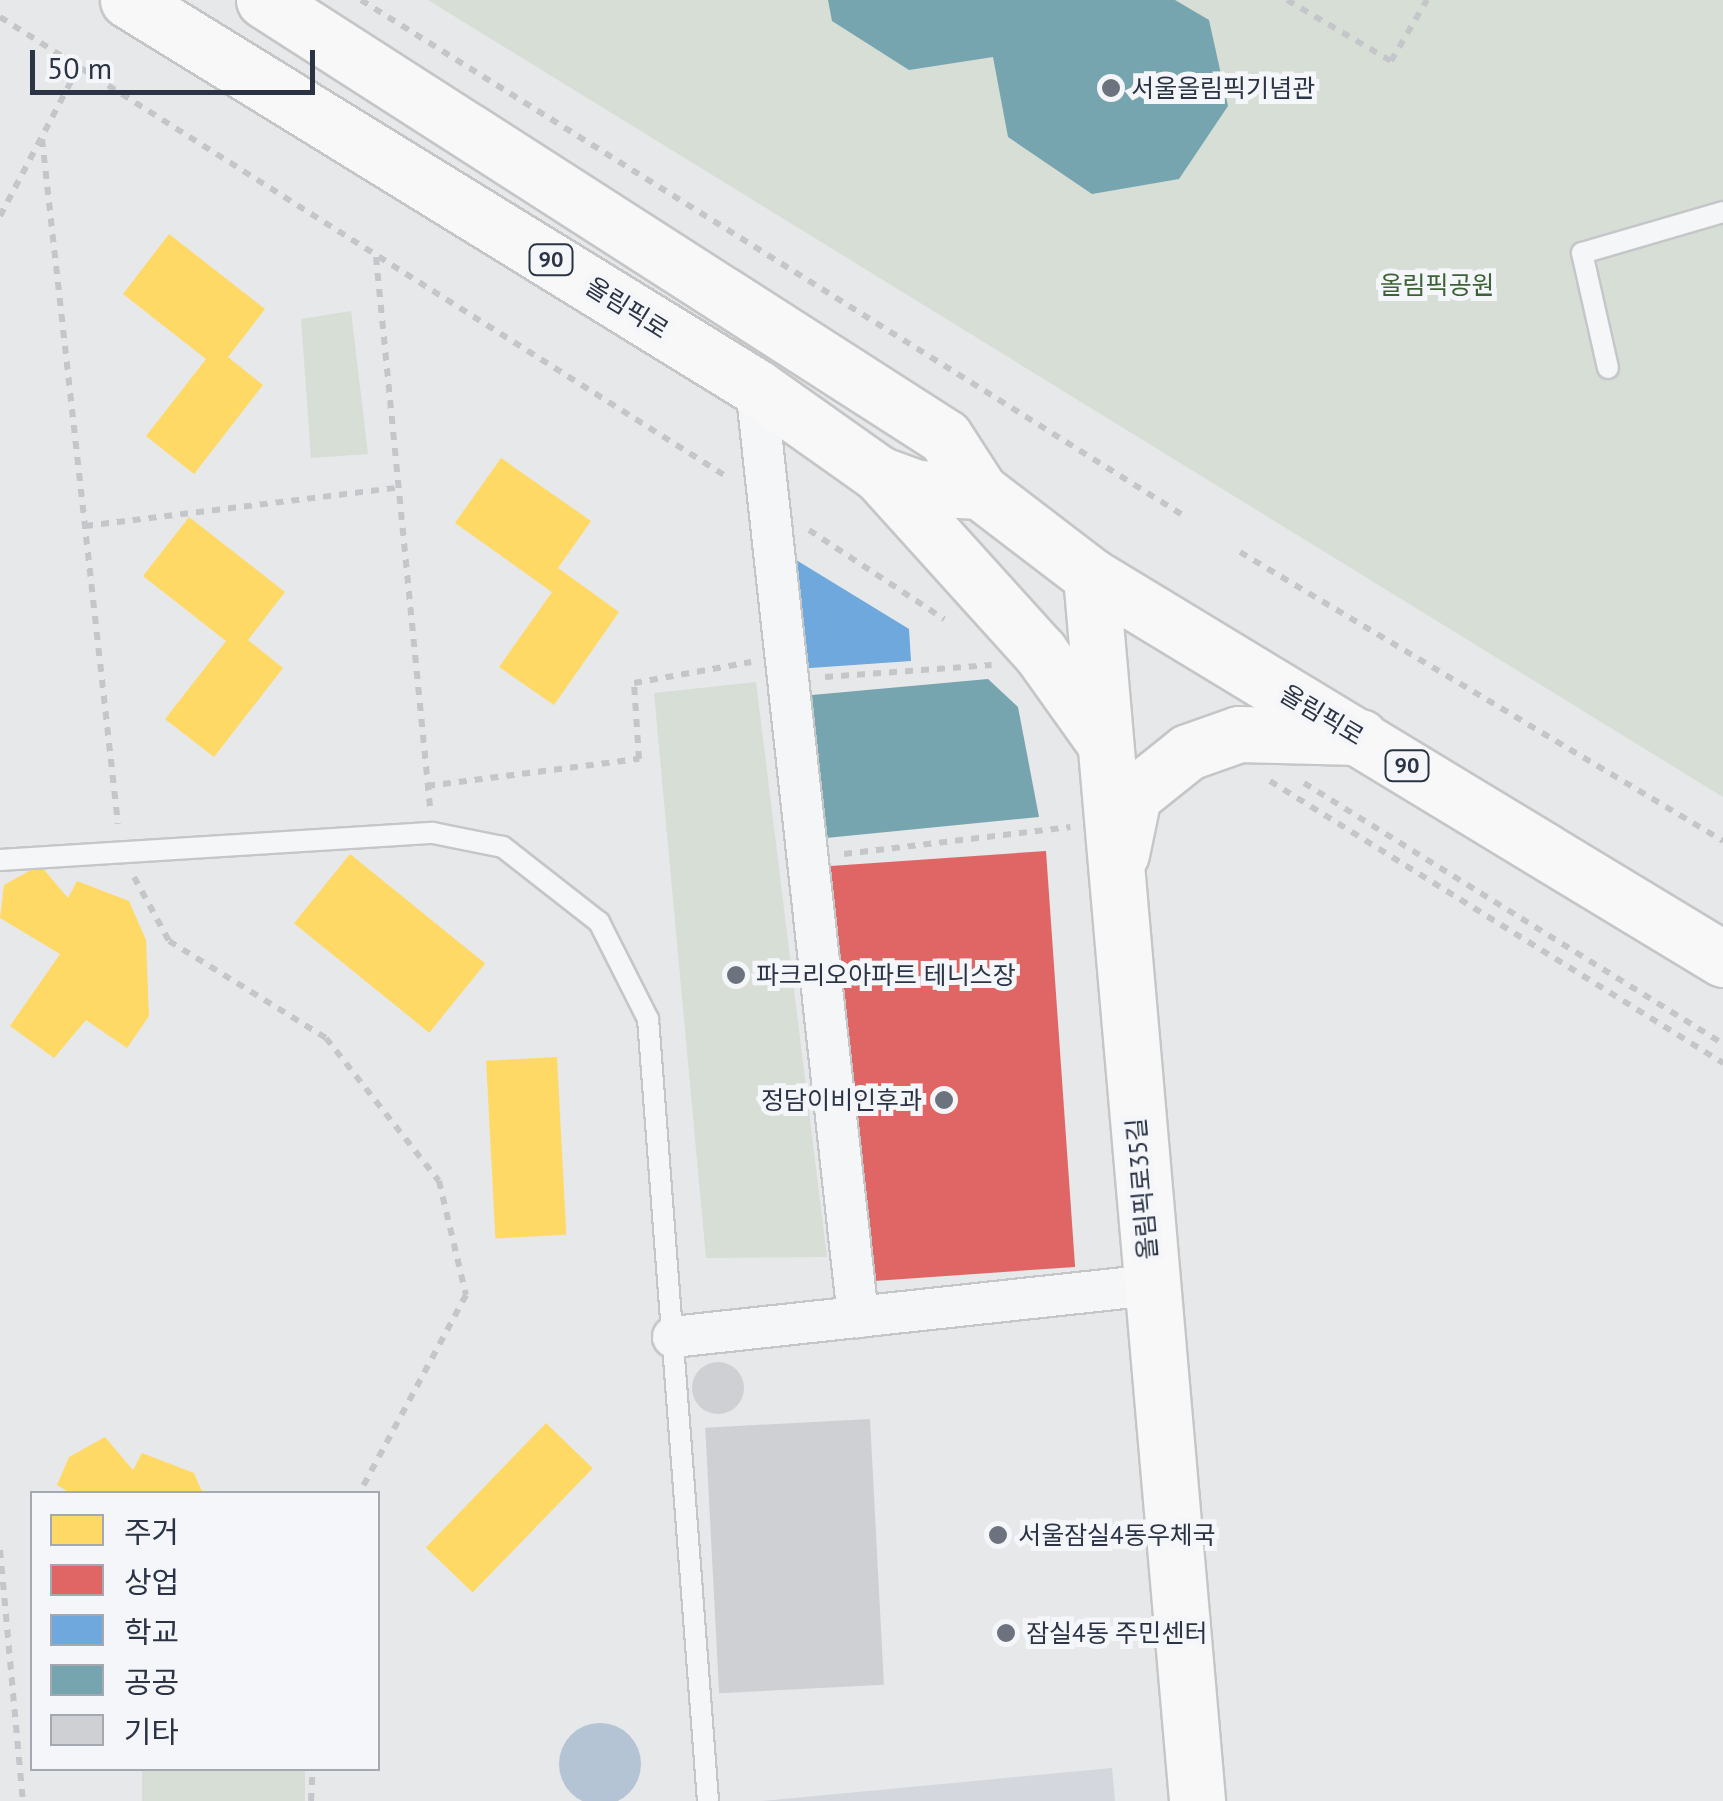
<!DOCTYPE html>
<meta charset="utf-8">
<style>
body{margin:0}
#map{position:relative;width:1723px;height:1801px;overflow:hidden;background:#e6e8ea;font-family:"PT Sans","Noto Sans KR",sans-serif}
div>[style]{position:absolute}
.built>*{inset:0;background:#d4d7dd}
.green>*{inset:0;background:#d6ded6;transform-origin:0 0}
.water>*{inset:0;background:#b4c4d5}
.round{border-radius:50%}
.homes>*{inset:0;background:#ffd966;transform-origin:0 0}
.shops>*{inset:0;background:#e06666;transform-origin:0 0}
.schools>*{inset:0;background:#6fa8dc}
.public>*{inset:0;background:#76a5af}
.building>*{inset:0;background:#ced0d3;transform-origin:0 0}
.path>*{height:6px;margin-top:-3px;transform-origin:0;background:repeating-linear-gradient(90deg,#c5c6ca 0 8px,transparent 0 16px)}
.roads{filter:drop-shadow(2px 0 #c4c6c8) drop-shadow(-2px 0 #c4c6c8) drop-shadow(0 2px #c4c6c8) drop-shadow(0 -2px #c4c6c8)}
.lane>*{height:20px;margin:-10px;padding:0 10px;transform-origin:10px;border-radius:10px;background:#f5f6f7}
.street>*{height:40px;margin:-20px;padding:0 20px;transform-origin:20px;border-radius:20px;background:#f5f6f7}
.secondary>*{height:55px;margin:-27.5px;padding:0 27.5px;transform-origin:27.5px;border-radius:27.5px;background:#f8f8f8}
.primary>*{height:55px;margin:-27.5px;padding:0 27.5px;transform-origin:27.5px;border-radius:27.5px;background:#f8f8f8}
.dots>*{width:28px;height:28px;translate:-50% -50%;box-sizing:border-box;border:5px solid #f4f6f9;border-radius:50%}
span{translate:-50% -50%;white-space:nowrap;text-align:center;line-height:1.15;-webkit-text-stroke:10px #f4f6f9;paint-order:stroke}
.shield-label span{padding:2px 8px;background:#f4f6f9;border:2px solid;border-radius:8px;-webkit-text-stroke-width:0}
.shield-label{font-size:22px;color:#2b3445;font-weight:700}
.poi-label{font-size:25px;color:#2b3445}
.left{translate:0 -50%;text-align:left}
.right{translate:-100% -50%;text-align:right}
.park-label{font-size:25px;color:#3f6138}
.street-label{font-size:25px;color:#2b3445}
.legend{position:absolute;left:30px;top:1491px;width:350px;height:280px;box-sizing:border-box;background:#f4f6f9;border:2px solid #a4a8b1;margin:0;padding:12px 18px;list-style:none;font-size:30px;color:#2b3445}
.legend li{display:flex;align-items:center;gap:20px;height:50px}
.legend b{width:50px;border:2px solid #a4a8b1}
.scale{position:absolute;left:30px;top:50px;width:285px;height:45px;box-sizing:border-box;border:5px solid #2b3445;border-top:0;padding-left:12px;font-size:30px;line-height:35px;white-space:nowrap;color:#2b3445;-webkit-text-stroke:8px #f4f6f9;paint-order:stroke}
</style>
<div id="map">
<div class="built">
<i style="clip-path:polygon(1112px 1768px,1115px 1801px,762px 1801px)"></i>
</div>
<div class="green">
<i style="clip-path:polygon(428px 0,1723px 0,1723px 797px)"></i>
<i style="clip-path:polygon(351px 311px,368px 454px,311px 458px,301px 319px)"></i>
<i style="clip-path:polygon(756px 682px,827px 1257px,706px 1258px,654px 693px)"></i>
<i style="left:142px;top:1769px;width:163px;height:32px"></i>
</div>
<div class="water">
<i class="round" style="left:559px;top:1723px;width:82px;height:82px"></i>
</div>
<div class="homes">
<i style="clip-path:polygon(169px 234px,265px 309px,228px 357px,263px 385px,194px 474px,146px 436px,206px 359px,123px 294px)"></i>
<i style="clip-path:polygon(501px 458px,591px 521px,558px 568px,619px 612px,554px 705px,499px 667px,552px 592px,455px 523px)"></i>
<i style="clip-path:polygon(189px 517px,285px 592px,248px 640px,283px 668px,214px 757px,165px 719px,226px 641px,143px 576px)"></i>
<i style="left:350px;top:854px;width:174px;height:89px;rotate:39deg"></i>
<i style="clip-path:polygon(40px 865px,68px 898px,77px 881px,129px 901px,146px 940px,149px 1016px,127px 1048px,86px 1020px,54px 1058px,10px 1026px,60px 954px,0 918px,4px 885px)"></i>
<i style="left:557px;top:1057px;width:178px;height:71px;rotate:87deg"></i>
<i style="left:546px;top:1423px;width:65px;height:173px;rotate:44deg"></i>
<i style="clip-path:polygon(105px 1437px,133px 1470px,142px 1453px,194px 1473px,203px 1494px,72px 1494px,57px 1485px,69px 1457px)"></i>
</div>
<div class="shops">
<i style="left:1046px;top:851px;width:417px;height:216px;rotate:86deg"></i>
</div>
<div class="schools">
<i style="clip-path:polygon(788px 555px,909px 629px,911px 661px,796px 669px)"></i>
</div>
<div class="public">
<i style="clip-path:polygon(828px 0,1175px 0,1209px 20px,1228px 106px,1179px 179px,1092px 194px,1008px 137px,993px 57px,909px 70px,832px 21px)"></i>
<i style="clip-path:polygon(988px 679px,1018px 707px,1039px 817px,826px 838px,812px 695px)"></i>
</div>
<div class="building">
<i class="round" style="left:692px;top:1362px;width:52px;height:52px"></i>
<i style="left:870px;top:1419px;width:266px;height:165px;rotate:87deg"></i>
</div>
<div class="path">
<i style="left:361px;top:0;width:968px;rotate:32.08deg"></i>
<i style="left:1287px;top:0;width:121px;rotate:30.4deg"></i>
<i style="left:1391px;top:61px;width:71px;rotate:-59.5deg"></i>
<i style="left:0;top:17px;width:860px;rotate:32.32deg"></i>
<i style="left:42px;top:139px;width:689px;rotate:83.67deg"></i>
<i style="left:0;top:216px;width:167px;rotate:-62.2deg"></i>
<i style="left:376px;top:257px;width:553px;rotate:84.39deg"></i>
<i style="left:85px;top:526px;width:313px;rotate:-7deg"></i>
<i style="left:809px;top:530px;width:162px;rotate:33.4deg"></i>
<i style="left:1240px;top:552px;width:563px;rotate:30.89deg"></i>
<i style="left:825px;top:677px;width:167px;rotate:-4.1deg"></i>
<i style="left:1270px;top:781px;width:534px;rotate:31.9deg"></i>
<i style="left:1304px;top:783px;width:494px;rotate:31.9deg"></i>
<i style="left:427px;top:786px;width:214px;rotate:-7.3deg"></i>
<i style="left:639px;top:759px;width:76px;rotate:-93.8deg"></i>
<i style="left:634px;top:683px;width:119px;rotate:-10.2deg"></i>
<i style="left:844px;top:854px;width:228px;rotate:-6.8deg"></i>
<i style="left:134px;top:877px;width:73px;rotate:61.3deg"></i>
<i style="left:169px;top:941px;width:185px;rotate:31.7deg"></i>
<i style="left:326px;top:1038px;width:182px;rotate:51.7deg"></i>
<i style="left:439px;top:1181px;width:117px;rotate:76.7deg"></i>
<i style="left:466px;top:1295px;width:226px;rotate:118.3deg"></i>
<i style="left:0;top:1550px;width:252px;rotate:84.8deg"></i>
<i style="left:311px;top:1801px;width:33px;rotate:-87deg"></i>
</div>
<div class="roads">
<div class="lane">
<i style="left:1608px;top:368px;width:118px;rotate:-102.7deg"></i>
<i style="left:1582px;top:253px;width:147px;rotate:-16.2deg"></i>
<i style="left:0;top:860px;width:434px;rotate:-3.6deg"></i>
<i style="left:433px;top:833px;width:71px;rotate:11.3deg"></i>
<i style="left:503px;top:847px;width:122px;rotate:38deg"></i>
<i style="left:599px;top:922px;width:109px;rotate:63.2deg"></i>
<i style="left:648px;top:1019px;width:784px;rotate:85.61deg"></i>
</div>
<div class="street">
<i style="left:756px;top:387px;width:936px;rotate:83.74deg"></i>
<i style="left:673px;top:1337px;width:481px;rotate:-6.2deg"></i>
</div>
<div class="secondary">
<i style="left:879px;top:474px;width:240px;rotate:47.9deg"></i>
<i style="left:1040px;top:652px;width:107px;rotate:54.5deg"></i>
<i style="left:980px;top:491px;width:140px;rotate:37.4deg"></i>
<i style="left:1091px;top:576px;width:1230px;rotate:85.05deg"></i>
<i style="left:1121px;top:854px;width:59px;rotate:-78.3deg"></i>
<i style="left:1133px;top:796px;width:70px;rotate:-38.7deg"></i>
<i style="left:1188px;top:752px;width:54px;rotate:-19.4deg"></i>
<i style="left:1239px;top:734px;width:121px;rotate:1.4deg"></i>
</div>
<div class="primary">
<i style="left:128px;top:0;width:738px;rotate:31.64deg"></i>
<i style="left:756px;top:387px;width:151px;rotate:35.3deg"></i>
<i style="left:879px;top:474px;width:40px;rotate:20.2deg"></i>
<i style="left:917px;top:488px;width:63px;rotate:2.7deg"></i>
<i style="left:264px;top:0;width:809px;rotate:32.69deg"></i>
<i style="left:945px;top:437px;width:64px;rotate:57.1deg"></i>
<i style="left:1091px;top:576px;width:739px;rotate:31.22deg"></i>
</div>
</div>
<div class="dots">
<i style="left:1111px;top:88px;background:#6c737f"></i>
<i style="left:736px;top:975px;background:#6c737f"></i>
<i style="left:944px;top:1100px;background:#6c737f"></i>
<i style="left:998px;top:1535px;background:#6c737f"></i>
<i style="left:1006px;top:1633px;background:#6c737f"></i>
</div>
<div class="shield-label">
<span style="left:551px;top:260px">90</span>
<span style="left:1407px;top:766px">90</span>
</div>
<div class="poi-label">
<span class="left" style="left:1131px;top:88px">서울올림픽기념관</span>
<span class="left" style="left:756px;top:975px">파크리오아파트 테니스장</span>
<span class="right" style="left:922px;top:1100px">정담이비인후과</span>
<span class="left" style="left:1018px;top:1535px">서울잠실4동우체국</span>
<span class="left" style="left:1026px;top:1633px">잠실4동 주민센터</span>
</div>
<div class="park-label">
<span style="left:1437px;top:285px">올림픽공원</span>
</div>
<div class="street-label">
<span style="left:627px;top:308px;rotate:32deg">올림픽로</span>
<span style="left:1322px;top:715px;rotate:31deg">올림픽로</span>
<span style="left:1142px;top:1189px;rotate:-95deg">올림픽로35길</span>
</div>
<ul class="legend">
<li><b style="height:28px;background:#ffd966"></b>주거</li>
<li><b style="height:28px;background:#e06666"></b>상업</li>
<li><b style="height:28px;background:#6fa8dc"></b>학교</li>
<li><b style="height:28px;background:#76a5af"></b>공공</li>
<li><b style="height:28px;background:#ced0d3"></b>기타</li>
</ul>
<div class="scale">50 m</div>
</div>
